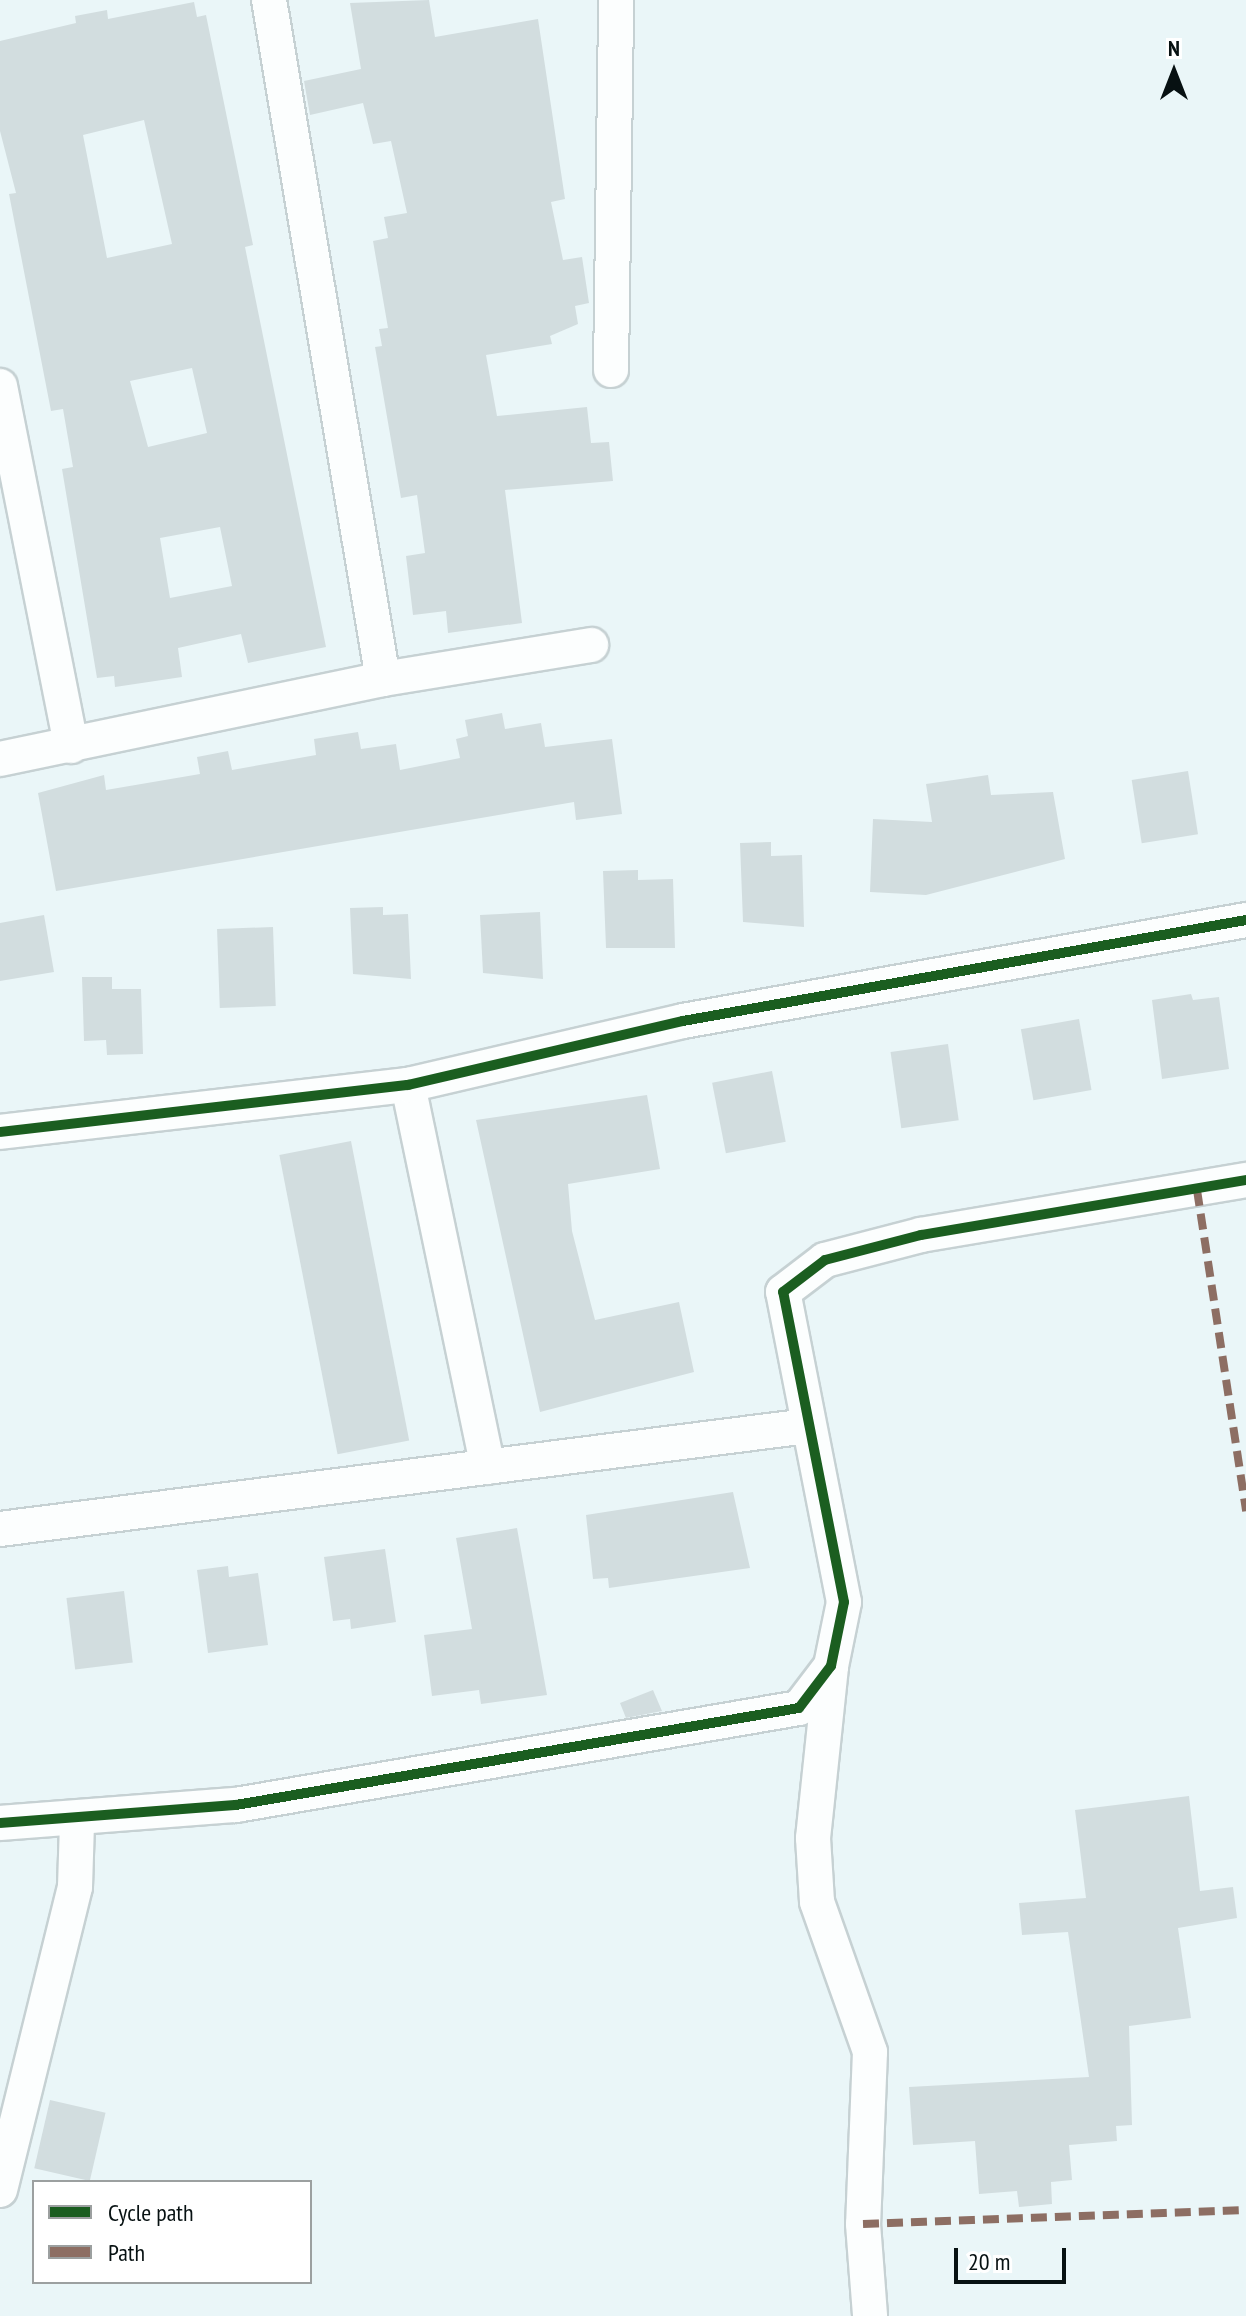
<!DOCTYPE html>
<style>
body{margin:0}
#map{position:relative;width:1246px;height:2316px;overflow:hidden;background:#eaf6f8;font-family:"PT Sans Narrow",sans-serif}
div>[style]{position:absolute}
.building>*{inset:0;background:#d2dddf;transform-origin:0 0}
.roads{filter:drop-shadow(2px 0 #c6d1d3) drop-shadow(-2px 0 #c6d1d3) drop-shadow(0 2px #c6d1d3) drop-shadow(0 -2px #c6d1d3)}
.minor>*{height:34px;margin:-17px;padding:0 17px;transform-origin:17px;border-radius:17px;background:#fcfefe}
.quiet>*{height:8px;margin-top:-4px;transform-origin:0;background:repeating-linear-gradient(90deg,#8d6e63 0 16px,transparent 0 24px)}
.cycleway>*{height:10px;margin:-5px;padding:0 5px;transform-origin:5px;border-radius:5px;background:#1b5e20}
span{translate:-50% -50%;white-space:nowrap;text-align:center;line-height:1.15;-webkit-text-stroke:6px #fff;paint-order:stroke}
.legend{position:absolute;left:32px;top:2180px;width:280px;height:104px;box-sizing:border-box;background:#fff;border:2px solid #9ca0a0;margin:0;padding:10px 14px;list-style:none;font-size:24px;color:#071112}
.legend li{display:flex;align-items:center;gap:16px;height:40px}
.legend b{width:40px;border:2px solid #9ca0a0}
.north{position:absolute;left:1134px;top:32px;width:80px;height:80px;-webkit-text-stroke:6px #fff;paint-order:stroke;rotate:0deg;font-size:22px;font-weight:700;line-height:32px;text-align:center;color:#071112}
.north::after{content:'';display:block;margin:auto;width:28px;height:36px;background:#071112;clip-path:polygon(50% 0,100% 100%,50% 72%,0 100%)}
.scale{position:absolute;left:954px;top:2248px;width:112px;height:36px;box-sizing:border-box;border:4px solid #071112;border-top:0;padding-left:10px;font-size:24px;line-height:28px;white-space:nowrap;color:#071112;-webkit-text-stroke:6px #fff;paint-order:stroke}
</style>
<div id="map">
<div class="building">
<i style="clip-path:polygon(429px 0,435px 37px,538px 19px,565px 199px,551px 202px,563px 260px,582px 257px,589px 303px,575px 306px,578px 324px,550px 336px,552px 344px,486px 355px,497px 416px,587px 407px,591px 443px,609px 442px,613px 481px,505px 490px,522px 623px,448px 633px,446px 611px,413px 615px,406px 556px,425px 553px,417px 495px,401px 498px,375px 347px,382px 346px,379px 329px,388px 328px,373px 241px,388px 238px,384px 217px,407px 213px,391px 141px,373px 144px,363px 103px,310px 115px,304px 81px,361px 69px,350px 3px)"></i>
<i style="clip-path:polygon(evenodd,194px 2px,197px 17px,206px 15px,253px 245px,245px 247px,326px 647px,248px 663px,241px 634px,178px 648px,182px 677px,115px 687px,114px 676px,97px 678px,62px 469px,73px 467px,63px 409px,51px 411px,9px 194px,16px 193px,0 131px,0 41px,76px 23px,75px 16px,107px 10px,108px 19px,194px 2px,144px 120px,172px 244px,107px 258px,83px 135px,144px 120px,194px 2px,192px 368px,207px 433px,148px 447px,130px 381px,192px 368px,194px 2px,220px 527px,232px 586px,170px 598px,160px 538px,220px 527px)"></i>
<i style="clip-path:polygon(502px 713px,505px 729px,541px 723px,545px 747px,612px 739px,622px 814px,576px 820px,574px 802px,56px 891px,38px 793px,104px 775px,106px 790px,200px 774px,197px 757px,228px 751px,232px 770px,316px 755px,314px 739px,358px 732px,361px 749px,396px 744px,400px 770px,460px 758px,456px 739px,468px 736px,465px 720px)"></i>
<i style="left:1188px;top:771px;width:64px;height:57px;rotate:81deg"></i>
<i style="clip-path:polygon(988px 775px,991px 795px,1053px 792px,1065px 859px,926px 895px,870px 892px,873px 819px,932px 822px,926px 784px)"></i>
<i style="clip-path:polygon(771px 842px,771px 856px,802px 855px,804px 927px,743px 922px,740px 843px)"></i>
<i style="clip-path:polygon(638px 870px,638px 880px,673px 879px,675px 948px,606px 948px,603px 871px)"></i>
<i style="clip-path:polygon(383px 907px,383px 915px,408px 914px,411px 979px,353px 974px,350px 908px)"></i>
<i style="clip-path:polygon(540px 912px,543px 979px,483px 973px,480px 915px)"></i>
<i style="clip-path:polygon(44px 915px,54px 972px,0 981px,0 923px)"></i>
<i style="left:273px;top:927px;width:79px;height:56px;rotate:88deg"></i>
<i style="clip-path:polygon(82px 977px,112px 977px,112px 989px,141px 989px,143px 1054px,107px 1055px,106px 1040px,84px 1041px)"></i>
<i style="clip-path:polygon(1191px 994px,1193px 1000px,1219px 997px,1229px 1069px,1162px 1079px,1152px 1000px)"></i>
<i style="left:1079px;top:1019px;width:72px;height:59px;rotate:80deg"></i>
<i style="left:948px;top:1044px;width:77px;height:58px;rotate:82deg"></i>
<i style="left:772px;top:1071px;width:72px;height:61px;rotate:79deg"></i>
<i style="clip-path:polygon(647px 1095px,660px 1169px,568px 1184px,572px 1231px,595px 1320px,679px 1302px,694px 1372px,540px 1412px,476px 1120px)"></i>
<i style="left:351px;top:1141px;width:305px;height:73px;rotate:79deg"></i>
<i style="clip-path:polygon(733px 1492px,750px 1568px,609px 1588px,608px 1578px,593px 1579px,586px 1515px)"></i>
<i style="clip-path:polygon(517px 1528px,547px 1695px,481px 1704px,479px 1690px,432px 1696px,424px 1635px,472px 1629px,456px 1538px)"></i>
<i style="clip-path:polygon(385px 1549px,396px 1622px,351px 1629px,350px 1619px,333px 1621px,324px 1557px)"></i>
<i style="clip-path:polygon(228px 1566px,229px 1577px,258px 1573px,268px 1645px,208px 1653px,197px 1570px)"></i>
<i style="left:124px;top:1591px;width:72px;height:58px;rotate:83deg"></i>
<i style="clip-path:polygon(653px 1690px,662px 1711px,626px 1718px,620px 1703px)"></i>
<i style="clip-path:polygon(1189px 1796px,1200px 1891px,1233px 1887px,1237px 1918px,1178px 1928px,1191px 2018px,1129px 2026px,1132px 2125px,1116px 2126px,1117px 2141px,1069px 2145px,1072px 2180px,1051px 2182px,1052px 2204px,1019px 2207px,1017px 2191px,979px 2194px,975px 2141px,913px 2145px,909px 2087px,1089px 2077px,1068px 1932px,1022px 1935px,1019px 1903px,1086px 1898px,1075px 1810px)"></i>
<i style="left:50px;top:2100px;width:57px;height:70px;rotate:13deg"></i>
</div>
<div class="roads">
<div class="minor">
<i style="left:611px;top:370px;width:370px;rotate:-89.2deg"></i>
<i style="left:0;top:386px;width:367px;rotate:78.8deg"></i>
<i style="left:383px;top:679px;width:211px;rotate:-9.3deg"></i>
<i style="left:0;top:759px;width:391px;rotate:-11.8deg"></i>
<i style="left:383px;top:679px;width:689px;rotate:-99.53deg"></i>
<i style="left:408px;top:1085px;width:390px;rotate:78.2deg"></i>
<i style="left:0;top:1132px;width:411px;rotate:-6.6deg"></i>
<i style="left:408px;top:1085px;width:282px;rotate:-13.1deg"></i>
<i style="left:683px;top:1021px;width:572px;rotate:-10.17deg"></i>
<i style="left:0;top:1529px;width:814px;rotate:-7.27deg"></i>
<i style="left:831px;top:1667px;width:172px;rotate:96deg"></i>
<i style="left:813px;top:1838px;width:64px;rotate:86.4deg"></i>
<i style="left:817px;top:1902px;width:159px;rotate:70.5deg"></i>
<i style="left:870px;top:2052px;width:172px;rotate:92.3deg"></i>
<i style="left:863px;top:2224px;width:92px;rotate:85.6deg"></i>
<i style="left:0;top:1823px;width:237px;rotate:-4.4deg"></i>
<i style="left:236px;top:1805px;width:571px;rotate:-9.78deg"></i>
<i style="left:799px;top:1708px;width:53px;rotate:-52.7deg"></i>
<i style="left:831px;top:1666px;width:65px;rotate:-78.5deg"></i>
<i style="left:844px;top:1602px;width:316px;rotate:-101.1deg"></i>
<i style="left:783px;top:1292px;width:53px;rotate:-37.3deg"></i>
<i style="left:825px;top:1260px;width:99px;rotate:-14.6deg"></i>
<i style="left:921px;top:1235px;width:330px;rotate:-9.6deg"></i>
<i style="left:0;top:2190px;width:312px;rotate:-76.1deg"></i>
<i style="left:75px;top:1887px;width:65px;rotate:-88.2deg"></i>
</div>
</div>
<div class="quiet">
<i style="left:1197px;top:1190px;width:325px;rotate:81.3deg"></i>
<i style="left:863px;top:2224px;width:383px;rotate:-2.1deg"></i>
</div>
<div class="cycleway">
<i style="left:0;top:1132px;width:411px;rotate:-6.6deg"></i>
<i style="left:408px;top:1085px;width:282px;rotate:-13.1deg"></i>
<i style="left:683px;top:1021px;width:572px;rotate:-10.17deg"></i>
<i style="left:0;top:1823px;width:237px;rotate:-4.4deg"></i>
<i style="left:236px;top:1805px;width:571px;rotate:-9.78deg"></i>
<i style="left:799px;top:1708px;width:53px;rotate:-52.7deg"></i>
<i style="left:831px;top:1666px;width:65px;rotate:-78.5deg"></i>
<i style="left:844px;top:1602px;width:316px;rotate:-101.1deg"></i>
<i style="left:783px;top:1292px;width:53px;rotate:-37.3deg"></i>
<i style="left:825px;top:1260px;width:99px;rotate:-14.6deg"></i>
<i style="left:921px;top:1235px;width:330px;rotate:-9.6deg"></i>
</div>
<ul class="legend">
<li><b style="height:10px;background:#1b5e20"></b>Cycle path</li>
<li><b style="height:10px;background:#8d6e63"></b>Path</li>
</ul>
<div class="north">N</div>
<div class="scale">20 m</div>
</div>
